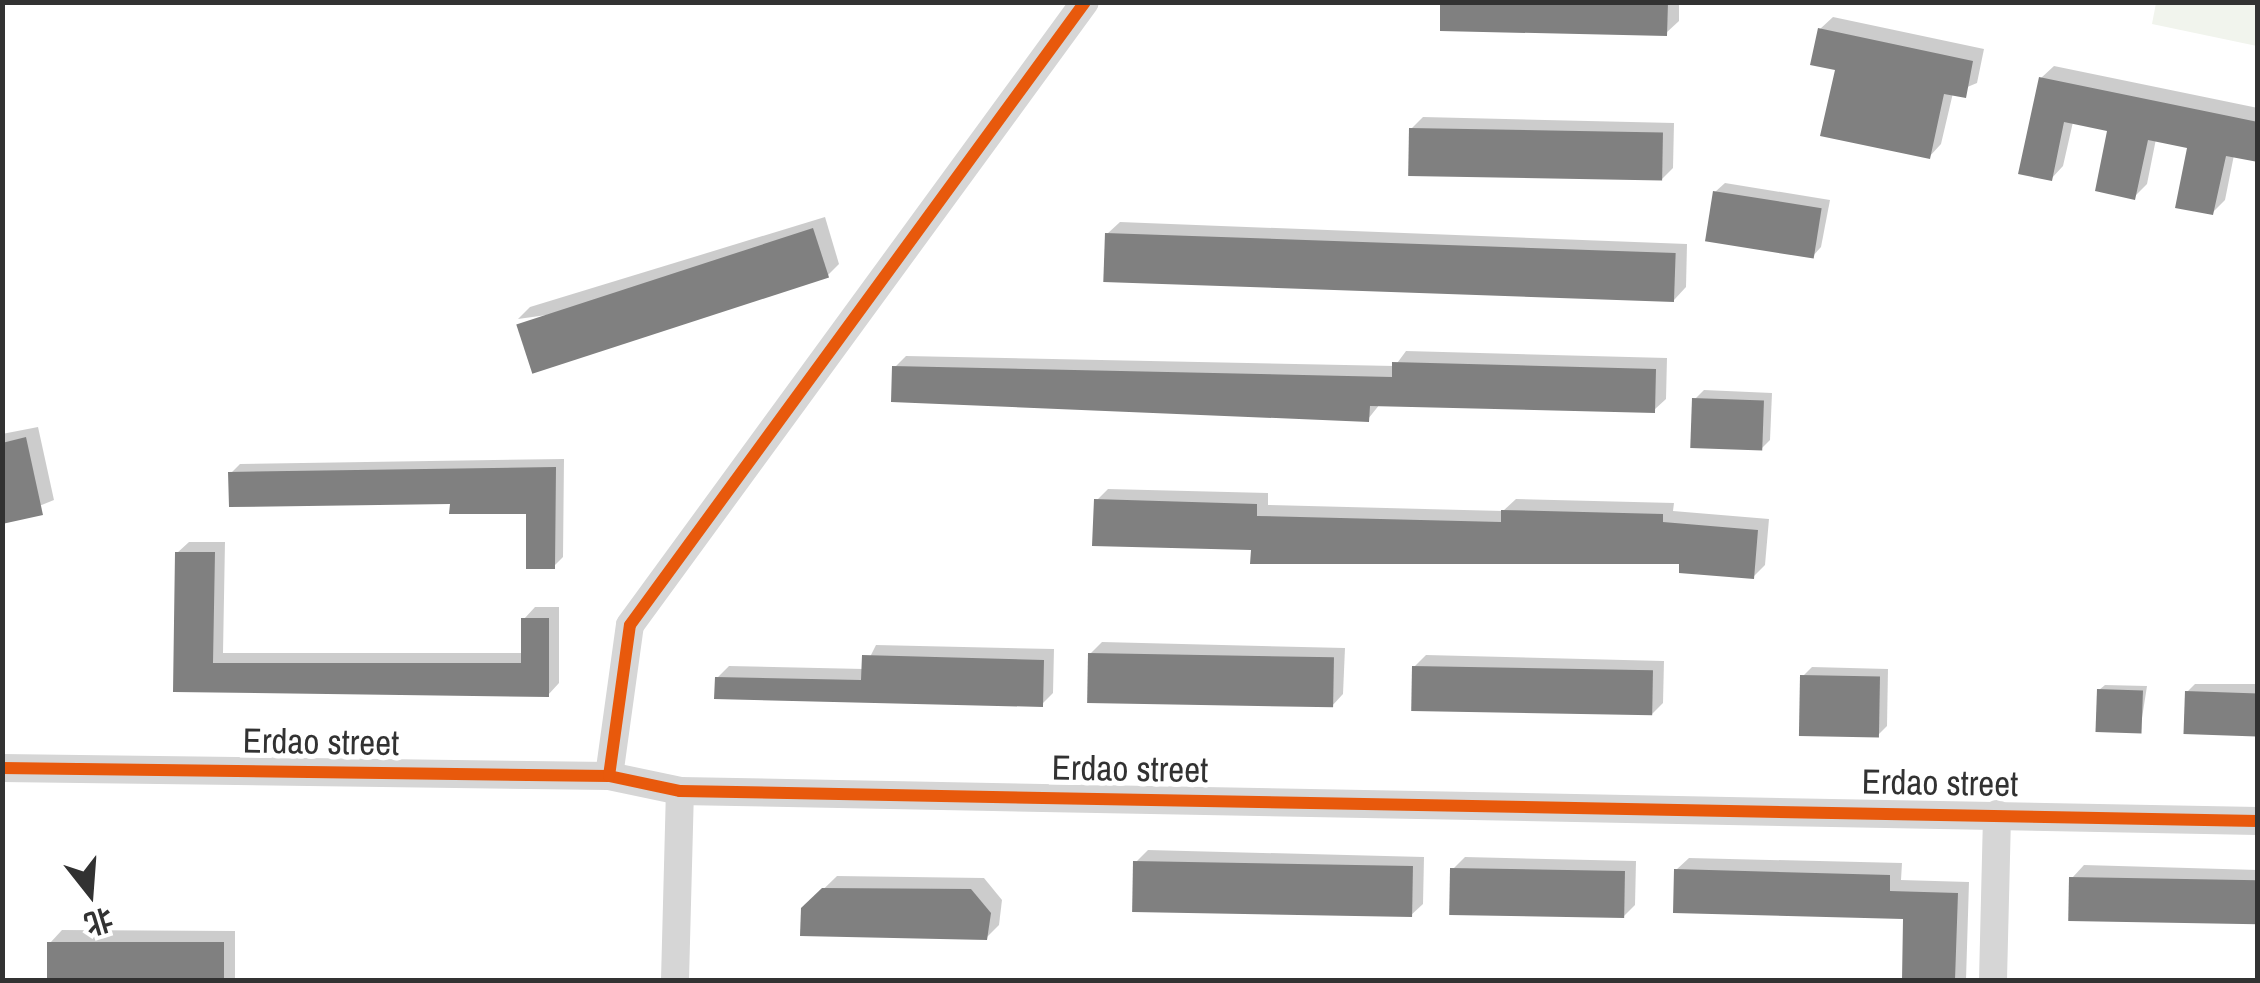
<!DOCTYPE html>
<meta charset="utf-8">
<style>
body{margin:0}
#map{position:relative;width:2260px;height:983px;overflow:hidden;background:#fff;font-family:"Archivo Narrow","Noto Sans SC",sans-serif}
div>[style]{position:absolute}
.green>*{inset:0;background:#f1f4ed}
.shadow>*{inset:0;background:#0003}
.building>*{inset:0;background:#808080;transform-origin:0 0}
.street>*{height:28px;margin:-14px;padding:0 14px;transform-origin:14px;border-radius:14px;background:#d6d6d6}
.cycleway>*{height:12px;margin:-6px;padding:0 6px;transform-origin:6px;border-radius:6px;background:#e8590c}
span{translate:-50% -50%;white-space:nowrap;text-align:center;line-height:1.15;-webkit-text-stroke:10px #fff;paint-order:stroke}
.street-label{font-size:35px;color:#323232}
.frame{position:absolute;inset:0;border:5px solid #323232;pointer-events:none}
.north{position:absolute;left:40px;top:843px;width:100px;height:100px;-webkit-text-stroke:8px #fff;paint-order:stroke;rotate:163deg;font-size:28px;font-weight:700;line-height:40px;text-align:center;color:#323232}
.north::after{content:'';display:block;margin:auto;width:35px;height:45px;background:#323232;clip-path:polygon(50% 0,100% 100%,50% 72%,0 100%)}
</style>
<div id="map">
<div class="green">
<i style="clip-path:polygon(2156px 3px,2257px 3px,2257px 46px,2152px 24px)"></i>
</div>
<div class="shadow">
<i style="clip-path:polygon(1443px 2px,1679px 2px,1679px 21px,1666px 33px)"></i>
<i style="clip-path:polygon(1833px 17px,1984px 49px,1977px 83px,1953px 93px,1941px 144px,1929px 157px,1838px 68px,1820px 29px)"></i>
<i style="clip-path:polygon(2054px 66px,2258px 108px,2258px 160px,2234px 155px,2225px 200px,2212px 213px,2190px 146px,2156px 139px,2147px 184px,2134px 197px,2110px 129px,2073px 122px,2063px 166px,2051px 179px,2041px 78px)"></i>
<i style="clip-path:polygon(1423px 117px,1674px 123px,1673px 168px,1661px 180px,1411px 129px)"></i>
<i style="clip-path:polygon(1725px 183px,1830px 200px,1821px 247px,1812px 257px,1715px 192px)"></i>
<i style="clip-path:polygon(825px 217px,839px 264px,827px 276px,518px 319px,530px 307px)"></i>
<i style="clip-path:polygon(1120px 222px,1687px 244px,1686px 287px,1674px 300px,1107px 234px)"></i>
<i style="clip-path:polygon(1406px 351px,1667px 358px,1666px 399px,1654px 410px,1380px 404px,1368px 419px,895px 367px,906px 356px,1395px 366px)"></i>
<i style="clip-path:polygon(1704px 390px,1772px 393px,1770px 440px,1761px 449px,1695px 399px)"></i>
<i style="clip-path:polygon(38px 427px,54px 500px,2px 521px,2px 434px)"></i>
<i style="clip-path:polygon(564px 459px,563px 557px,554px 566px,529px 511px,231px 473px,240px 464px)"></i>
<i style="clip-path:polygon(1108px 489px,1268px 493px,1268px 505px,1503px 511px,1516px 499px,1674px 503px,1673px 511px,1769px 519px,1765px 565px,1753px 577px,1682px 561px,1253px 547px,1096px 501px)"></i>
<i style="clip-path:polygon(189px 542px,225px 542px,223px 653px,524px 653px,524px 619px,535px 607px,559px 607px,559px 683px,548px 695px,176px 690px,177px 553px)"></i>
<i style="clip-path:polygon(1102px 642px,1345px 648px,1343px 694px,1331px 707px,1090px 654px)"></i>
<i style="clip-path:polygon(876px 645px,1054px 649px,1053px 693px,1042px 704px,717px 678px,729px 666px,864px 669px)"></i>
<i style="clip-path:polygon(1426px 655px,1664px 661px,1663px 703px,1651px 715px,1414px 667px)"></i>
<i style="clip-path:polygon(1812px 667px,1888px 669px,1887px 726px,1878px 735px,1803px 676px)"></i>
<i style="clip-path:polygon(2195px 684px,2258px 684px,2258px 732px,2187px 692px)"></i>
<i style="clip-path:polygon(2105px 685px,2147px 686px,2140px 731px,2099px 690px)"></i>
<i style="clip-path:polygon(1148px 850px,1424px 857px,1423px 904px,1410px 916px,1136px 862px)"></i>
<i style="clip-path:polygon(1465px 857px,1636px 861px,1635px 905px,1623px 917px,1453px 869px)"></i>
<i style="clip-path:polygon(1689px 858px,1902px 863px,1901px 880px,1969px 882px,1966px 980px,1904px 980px,1906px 917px,1676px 870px)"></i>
<i style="clip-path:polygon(2084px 865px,2258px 870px,2258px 922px,2072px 878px)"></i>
<i style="clip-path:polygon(837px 876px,984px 878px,1002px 900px,999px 925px,986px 938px,803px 909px)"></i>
<i style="clip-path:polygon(62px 930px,235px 931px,235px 980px,50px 980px,50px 943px)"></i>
</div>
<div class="building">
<i style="clip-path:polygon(1440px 2px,1668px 2px,1667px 36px,1440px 31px)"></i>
<i style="clip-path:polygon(1818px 28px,1973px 61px,1966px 98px,1944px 94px,1930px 159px,1820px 136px,1835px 70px,1810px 65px)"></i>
<i style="clip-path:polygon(2039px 77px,2258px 122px,2258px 162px,2226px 156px,2213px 215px,2175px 208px,2187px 148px,2148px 140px,2135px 200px,2095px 191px,2107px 131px,2064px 122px,2052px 181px,2018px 174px)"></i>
<i style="left:1409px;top:128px;width:254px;height:48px;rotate:1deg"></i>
<i style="left:1713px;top:191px;width:110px;height:51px;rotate:9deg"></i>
<i style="left:813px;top:228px;width:52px;height:312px;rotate:72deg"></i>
<i style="left:1105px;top:233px;width:571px;height:49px;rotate:2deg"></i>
<i style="clip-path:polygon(1392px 362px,1656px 369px,1655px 413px,1370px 406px,1369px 422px,891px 402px,892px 366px,1392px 377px)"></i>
<i style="left:1692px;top:398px;width:72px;height:50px;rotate:2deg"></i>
<i style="clip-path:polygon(26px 437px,43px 515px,2px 524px,2px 443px)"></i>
<i style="clip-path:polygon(556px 467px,555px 569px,526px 569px,526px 514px,449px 514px,450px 504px,229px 507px,228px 472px)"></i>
<i style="clip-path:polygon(1094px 499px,1257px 504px,1257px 516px,1501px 522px,1501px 510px,1663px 514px,1663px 522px,1758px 530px,1754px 579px,1679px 573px,1679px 564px,1250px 564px,1251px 550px,1092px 546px)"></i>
<i style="clip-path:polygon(175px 552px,215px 552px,213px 663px,521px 663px,521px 618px,549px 618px,549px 697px,173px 692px)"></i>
<i style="left:1088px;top:653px;width:246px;height:50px;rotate:1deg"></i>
<i style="clip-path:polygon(862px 655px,1044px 660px,1043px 707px,714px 699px,715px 677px,861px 680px)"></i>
<i style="left:1412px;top:666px;width:241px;height:45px;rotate:1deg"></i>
<i style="left:1800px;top:675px;width:80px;height:61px;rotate:1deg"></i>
<i style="left:2097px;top:689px;width:46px;height:43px;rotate:2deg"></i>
<i style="left:2185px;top:691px;width:73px;height:43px;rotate:2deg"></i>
<i style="left:1133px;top:861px;width:280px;height:51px;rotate:1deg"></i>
<i style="left:1450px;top:868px;width:175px;height:47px;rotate:1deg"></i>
<i style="clip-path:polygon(1674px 869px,1890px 875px,1890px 891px,1958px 893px,1955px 980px,1902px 980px,1903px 919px,1673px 913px)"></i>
<i style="left:2069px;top:877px;width:189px;height:44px;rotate:1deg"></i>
<i style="clip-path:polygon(822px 888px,971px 889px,991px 913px,987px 940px,800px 936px,801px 908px)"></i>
<i style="left:47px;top:942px;width:177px;height:38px"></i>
</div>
<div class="street">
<i style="left:2px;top:768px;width:607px;rotate:0.76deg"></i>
<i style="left:609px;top:776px;width:73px;rotate:11.9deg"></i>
<i style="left:680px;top:791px;width:1578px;rotate:1.09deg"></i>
<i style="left:609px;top:776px;width:152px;rotate:-82.1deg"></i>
<i style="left:630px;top:625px;width:771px;rotate:-53.86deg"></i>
<i style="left:675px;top:980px;width:189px;rotate:-88.5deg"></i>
<i style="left:1993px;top:980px;width:166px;rotate:-88.6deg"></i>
</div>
<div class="cycleway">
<i style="left:2px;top:768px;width:607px;rotate:0.76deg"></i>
<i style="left:609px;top:776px;width:73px;rotate:11.9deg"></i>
<i style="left:680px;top:791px;width:1578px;rotate:1.09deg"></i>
<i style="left:609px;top:776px;width:152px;rotate:-82.1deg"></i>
<i style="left:630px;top:625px;width:771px;rotate:-53.86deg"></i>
</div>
<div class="street-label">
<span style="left:321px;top:742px;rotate:1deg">Erdao street</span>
<span style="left:1130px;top:769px;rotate:1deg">Erdao street</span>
<span style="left:1940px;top:783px;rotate:1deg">Erdao street</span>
</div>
<div class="frame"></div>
<div class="north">北</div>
</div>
